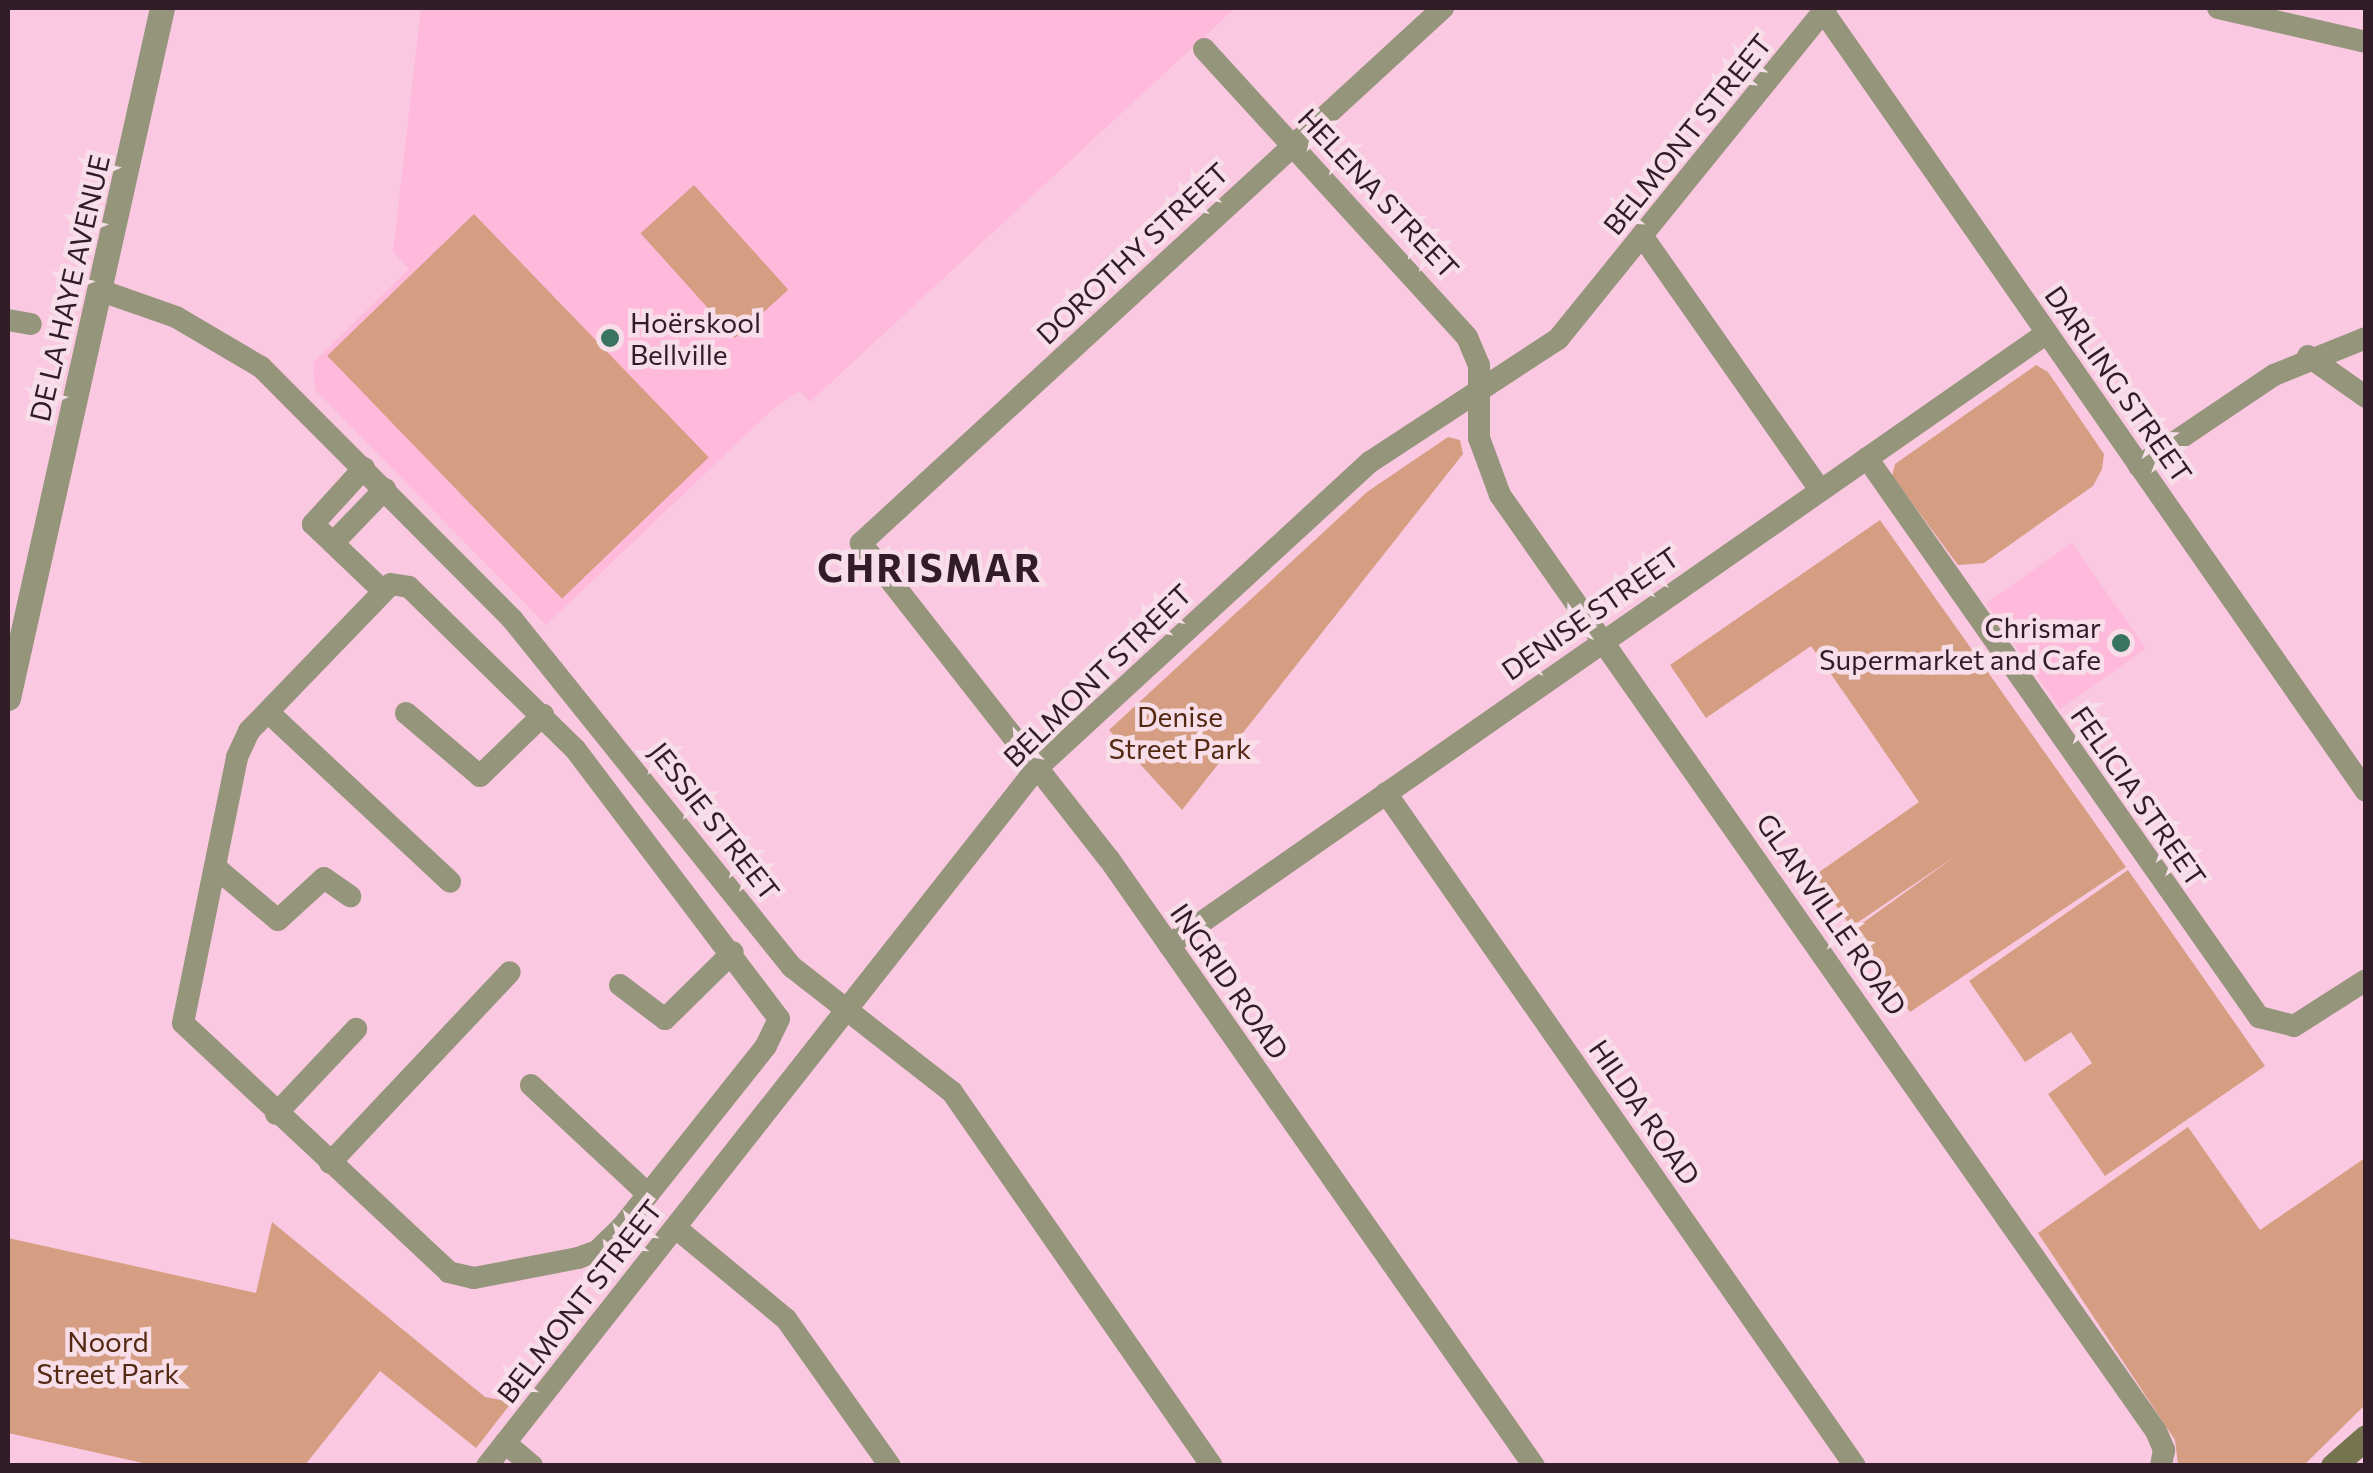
<!DOCTYPE html>
<meta charset="utf-8">
<style>
body{margin:0}
#map{position:relative;width:2373px;height:1473px;overflow:hidden;background:#fac8e0;font-family:Commissioner,sans-serif}
div>[style]{position:absolute}
.built>*{inset:0;background:#feb9db;transform-origin:0 0}
.green>*{inset:0;background:#d59e83;transform-origin:0 0}
.minor>*{height:22px;margin:-11px;padding:0 11px;transform-origin:11px;border-radius:11px;background:#95957c}
.tertiary>*{height:25px;margin:-12.5px;padding:0 12.5px;transform-origin:12.5px;border-radius:12.5px;background:#95957c}
.secondary>*{height:25px;margin:-12.5px;padding:0 12.5px;transform-origin:12.5px;border-radius:12.5px;background:#74744f}
.dots>*{width:28px;height:28px;translate:-50% -50%;box-sizing:border-box;border:5px solid #f7dee9;border-radius:50%}
span{translate:-50% -50%;white-space:nowrap;text-align:center;line-height:1.15;-webkit-text-stroke:9px #f7dee9;paint-order:stroke}
.street-label{font-size:28px;color:#321c27}
.poi-label{font-size:28px;color:#321c27}
.left{translate:0 -50%;text-align:left}
.right{translate:-100% -50%;text-align:right}
.park-label{font-size:28px;color:#542912}
.district-label{font-size:38px;color:#321c27;font-weight:700;letter-spacing:2.5px}
.frame{position:absolute;inset:0;border:10px solid #321c27;pointer-events:none}
</style>
<div id="map">
<div class="built">
<i style="clip-path:polygon(421px 8px,1235px 8px,810px 402px,800px 391px,772px 410px,546px 625px,315px 390px,313px 363px,409px 269px,393px 252px)"></i>
<i style="left:2072px;top:543px;width:129px;height:105px;rotate:55deg"></i>
</div>
<div class="green">
<i style="left:694px;top:185px;width:141px;height:72px;rotate:48deg"></i>
<i style="left:474px;top:214px;width:338px;height:204px;rotate:46deg"></i>
<i style="clip-path:polygon(2036px 365px,2048px 372px,2104px 454px,2102px 469px,2093px 486px,1984px 563px,1958px 565px,1892px 476px,1895px 464px)"></i>
<i style="clip-path:polygon(1448px 437px,1460px 440px,1463px 454px,1182px 810px,1109px 730px,1367px 492px)"></i>
<i style="clip-path:polygon(1880px 520px,2126px 867px,1910px 1012px,1853px 930px,1957px 855px,1851px 927px,1815px 875px,1919px 802px,1847px 697px,1811px 646px,1706px 718px,1670px 665px)"></i>
<i style="clip-path:polygon(2128px 870px,2265px 1066px,2105px 1176px,2048px 1094px,2092px 1063px,2071px 1032px,2025px 1062px,1969px 981px)"></i>
<i style="clip-path:polygon(2188px 1127px,2260px 1230px,2365px 1158px,2365px 1405px,2304px 1465px,2178px 1465px,2175px 1440px,2038px 1233px)"></i>
<i style="clip-path:polygon(272px 1222px,485px 1397px,512px 1402px,476px 1448px,380px 1371px,305px 1465px,152px 1465px,8px 1433px,8px 1238px,256px 1293px)"></i>
</div>
<div class="minor">
<i style="left:1443px;top:8px;width:791px;rotate:137.41deg"></i>
<i style="left:861px;top:543px;width:402px;rotate:51.9deg"></i>
<i style="left:1109px;top:859px;width:741px;rotate:55deg"></i>
<i style="left:2218px;top:8px;width:152px;rotate:12.9deg"></i>
<i style="left:1823px;top:11px;width:950px;rotate:55.16deg"></i>
<i style="left:1204px;top:49px;width:390px;rotate:47.6deg"></i>
<i style="left:1467px;top:337px;width:30px;rotate:67deg"></i>
<i style="left:1479px;top:365px;width:73px;rotate:90deg"></i>
<i style="left:1479px;top:438px;width:61px;rotate:69.8deg"></i>
<i style="left:1500px;top:495px;width:1143px;rotate:54.98deg"></i>
<i style="left:2156px;top:1431px;width:21px;rotate:67deg"></i>
<i style="left:2164px;top:1450px;width:16px;rotate:101deg"></i>
<i style="left:1643px;top:237px;width:309px;rotate:55deg"></i>
<i style="left:99px;top:290px;width:82px;rotate:19.3deg"></i>
<i style="left:176px;top:317px;width:99px;rotate:30.5deg"></i>
<i style="left:261px;top:367px;width:356px;rotate:45.1deg"></i>
<i style="left:512px;top:619px;width:447px;rotate:51.2deg"></i>
<i style="left:792px;top:967px;width:203px;rotate:38deg"></i>
<i style="left:952px;top:1092px;width:455px;rotate:55.2deg"></i>
<i style="left:8px;top:320px;width:23px;rotate:10deg"></i>
<i style="left:2308px;top:356px;width:71px;rotate:35.3deg"></i>
<i style="left:1867px;top:458px;width:683px;rotate:54.96deg"></i>
<i style="left:2259px;top:1017px;width:36px;rotate:14deg"></i>
<i style="left:2294px;top:1026px;width:85px;rotate:-32.6deg"></i>
<i style="left:2139px;top:466px;width:163px;rotate:-34deg"></i>
<i style="left:2274px;top:375px;width:99px;rotate:-21.9deg"></i>
<i style="left:364px;top:468px;width:76px;rotate:132.3deg"></i>
<i style="left:313px;top:524px;width:95px;rotate:43.7deg"></i>
<i style="left:333px;top:543px;width:75px;rotate:-46.1deg"></i>
<i style="left:391px;top:584px;width:18px;rotate:9deg"></i>
<i style="left:409px;top:587px;width:232px;rotate:44.3deg"></i>
<i style="left:575px;top:749px;width:338px;rotate:52.9deg"></i>
<i style="left:779px;top:1019px;width:30px;rotate:116deg"></i>
<i style="left:766px;top:1046px;width:231px;rotate:128.5deg"></i>
<i style="left:622px;top:1227px;width:35px;rotate:136deg"></i>
<i style="left:597px;top:1251px;width:20px;rotate:160deg"></i>
<i style="left:578px;top:1258px;width:106px;rotate:169.1deg"></i>
<i style="left:474px;top:1278px;width:26px;rotate:-167deg"></i>
<i style="left:449px;top:1272px;width:364px;rotate:-136.9deg"></i>
<i style="left:183px;top:1023px;width:271px;rotate:-78.5deg"></i>
<i style="left:237px;top:757px;width:29px;rotate:-65deg"></i>
<i style="left:249px;top:731px;width:204px;rotate:-46deg"></i>
<i style="left:268px;top:712px;width:249px;rotate:43deg"></i>
<i style="left:406px;top:713px;width:97px;rotate:40.4deg"></i>
<i style="left:480px;top:776px;width:88px;rotate:-44.1deg"></i>
<i style="left:1386px;top:793px;width:820px;rotate:55.13deg"></i>
<i style="left:215px;top:867px;width:82px;rotate:40.1deg"></i>
<i style="left:278px;top:920px;width:62px;rotate:-42.4deg"></i>
<i style="left:324px;top:878px;width:32px;rotate:35deg"></i>
<i style="left:1169px;top:945px;width:1070px;rotate:-34.88deg"></i>
<i style="left:620px;top:985px;width:56px;rotate:37.1deg"></i>
<i style="left:665px;top:1019px;width:95px;rotate:-44.6deg"></i>
<i style="left:531px;top:1085px;width:160px;rotate:43deg"></i>
<i style="left:276px;top:1114px;width:117px;rotate:-46.7deg"></i>
<i style="left:330px;top:1163px;width:262px;rotate:-46.7deg"></i>
<i style="left:676px;top:1228px;width:143px;rotate:39.6deg"></i>
<i style="left:786px;top:1319px;width:180px;rotate:54.7deg"></i>
<i style="left:505px;top:1443px;width:35px;rotate:40deg"></i>
<i style="left:487px;top:1466px;width:887px;rotate:-51.77deg"></i>
<i style="left:1036px;top:769px;width:454px;rotate:-42.6deg"></i>
<i style="left:1370px;top:462px;width:225px;rotate:-33.2deg"></i>
<i style="left:1558px;top:339px;width:426px;rotate:-51deg"></i>
</div>
<div class="tertiary">
<i style="left:8px;top:698px;width:707px;rotate:-77.42deg"></i>
</div>
<div class="secondary">
<i style="left:2333px;top:1466px;width:44px;rotate:-41.3deg"></i>
</div>
<div class="dots">
<i style="left:610px;top:338px;background:#38745f"></i>
<i style="left:2121px;top:643px;background:#38745f"></i>
</div>
<div class="street-label">
<span style="left:1687px;top:134px;rotate:-51deg">BELMONT STREET</span>
<span style="left:1379px;top:193px;rotate:47deg">HELENA STREET</span>
<span style="left:1132px;top:253px;rotate:-43deg">DOROTHY STREET</span>
<span style="left:69px;top:288px;rotate:-77deg">DE LA HAYE AVENUE</span>
<span style="left:2119px;top:384px;rotate:55deg">DARLING STREET</span>
<span style="left:1590px;top:613px;rotate:-35deg">DENISE STREET</span>
<span style="left:1097px;top:675px;rotate:-44deg">BELMONT STREET</span>
<span style="left:2139px;top:796px;rotate:55deg">FELICIA STREET</span>
<span style="left:715px;top:821px;rotate:52deg">JESSIE STREET</span>
<span style="left:1832px;top:914px;rotate:55deg">GLANVILLE ROAD</span>
<span style="left:1230px;top:981px;rotate:55deg">INGRID ROAD</span>
<span style="left:1645px;top:1112px;rotate:55deg">HILDA ROAD</span>
<span style="left:579px;top:1301px;rotate:-52deg">BELMONT STREET</span>
</div>
<div class="poi-label">
<span class="left" style="left:630px;top:338px">Hoërskool<br>Bellville</span>
<span class="right" style="left:2101px;top:643px">Chrismar<br>Supermarket and Cafe</span>
</div>
<div class="park-label">
<span style="left:1180px;top:732px">Denise<br>Street Park</span>
<span style="left:108px;top:1357px">Noord<br>Street Park</span>
</div>
<div class="district-label">
<span style="left:930px;top:567px">CHRISMAR</span>
</div>
<div class="frame"></div>
</div>
